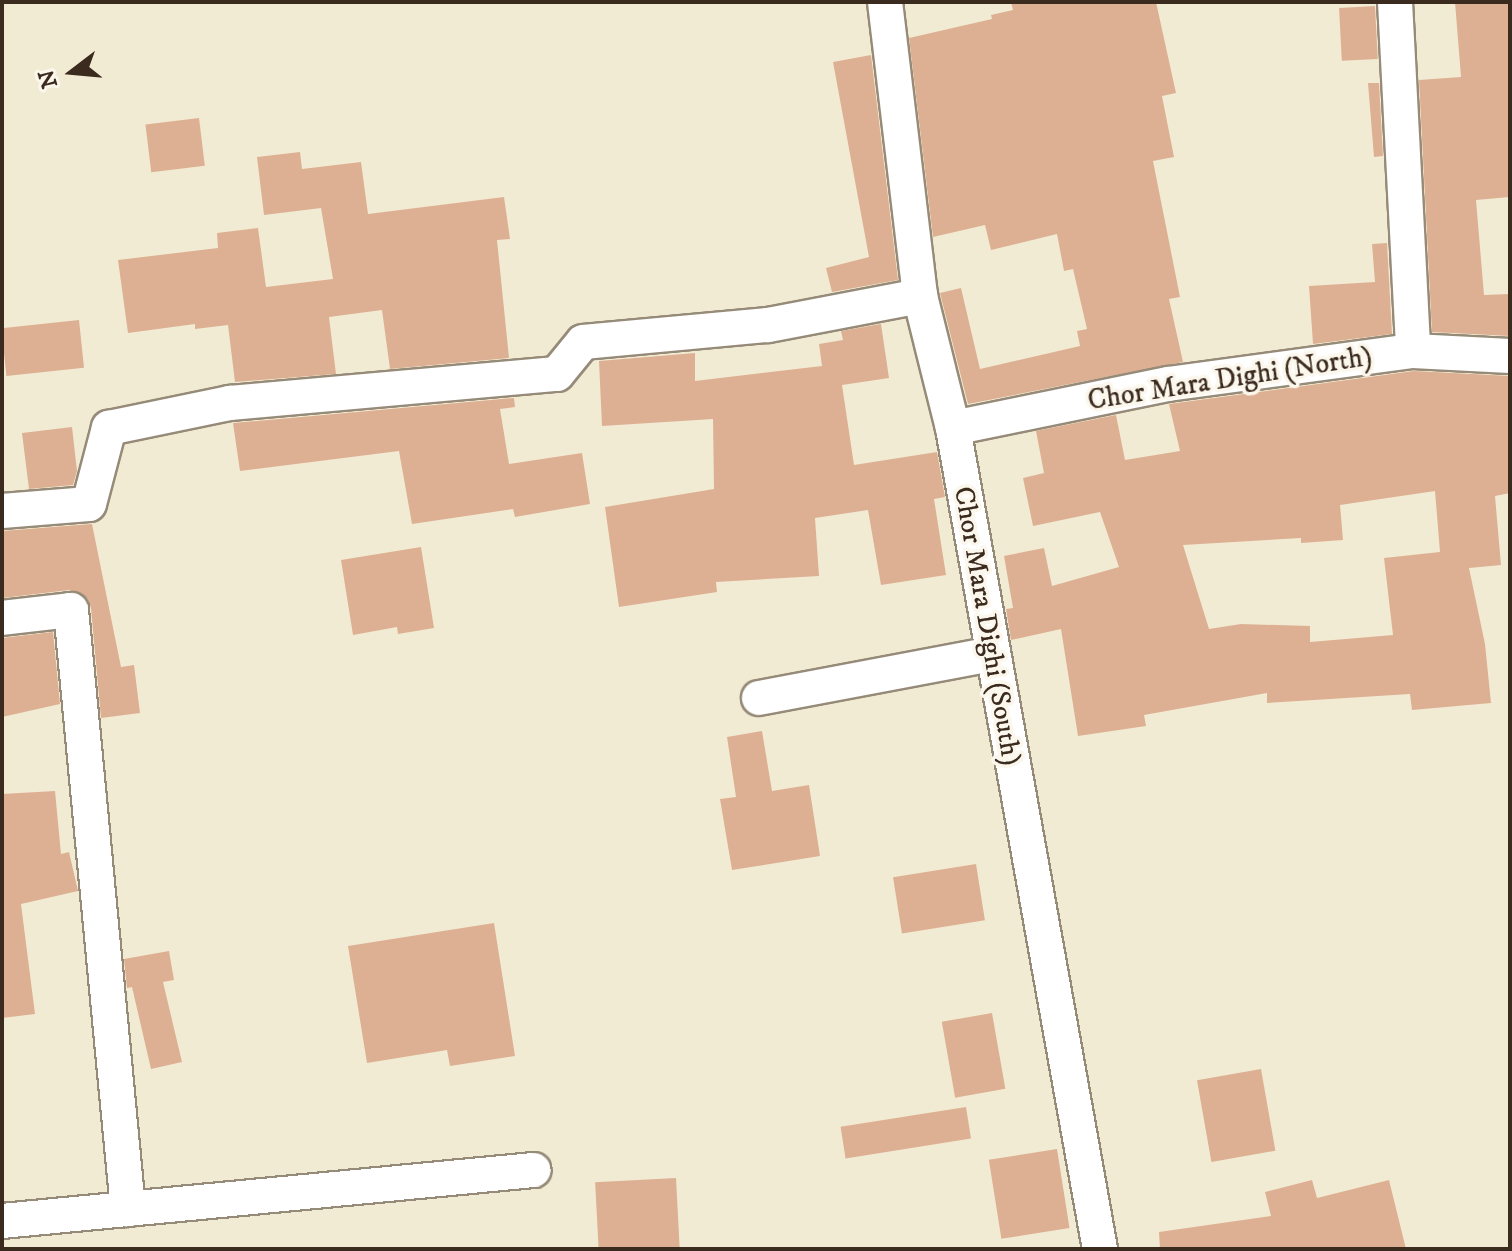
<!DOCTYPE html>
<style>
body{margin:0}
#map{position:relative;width:1512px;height:1251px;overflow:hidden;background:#f2ebd3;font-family:"IM FELL DW Pica",serif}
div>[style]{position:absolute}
.building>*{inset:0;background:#ddb094;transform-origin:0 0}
.roads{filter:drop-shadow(2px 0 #968a78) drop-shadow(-2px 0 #968a78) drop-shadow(0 2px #968a78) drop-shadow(0 -2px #968a78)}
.street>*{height:34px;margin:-17px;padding:0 17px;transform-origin:17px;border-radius:17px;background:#fff}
span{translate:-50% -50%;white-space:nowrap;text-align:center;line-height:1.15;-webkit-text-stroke:7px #fbf7ec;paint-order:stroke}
.street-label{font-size:28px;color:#3b2a1e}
.frame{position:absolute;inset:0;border:4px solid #3b2a1e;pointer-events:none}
.north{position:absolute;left:32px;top:32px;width:80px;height:80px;-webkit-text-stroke:6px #fbf7ec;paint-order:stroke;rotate:254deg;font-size:22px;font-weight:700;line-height:32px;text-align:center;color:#3b2a1e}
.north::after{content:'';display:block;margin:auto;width:28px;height:36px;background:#3b2a1e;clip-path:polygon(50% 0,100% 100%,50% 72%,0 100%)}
</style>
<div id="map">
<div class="building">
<i style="clip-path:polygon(1011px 2px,1156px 2px,1176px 93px,1162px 96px,1174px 157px,1153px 161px,1180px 297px,1169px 299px,1183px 362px,968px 404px,940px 293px,961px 288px,980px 369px,1080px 346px,1077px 331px,1087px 329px,1073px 269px,1064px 271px,1057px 234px,991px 250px,985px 225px,933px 237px,909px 38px,992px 19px,991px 15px,1013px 10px)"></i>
<i style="clip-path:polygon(1455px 2px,1510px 2px,1510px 197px,1476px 200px,1484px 295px,1510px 294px,1510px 336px,1432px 332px,1419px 80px,1461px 77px)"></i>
<i style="left:1375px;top:6px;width:53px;height:36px;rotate:87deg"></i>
<i style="clip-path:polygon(871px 55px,898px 280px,832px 292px,826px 268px,869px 257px,833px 62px)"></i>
<i style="clip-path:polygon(1368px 83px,1379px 83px,1383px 156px,1374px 157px)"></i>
<i style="left:199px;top:118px;width:48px;height:54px;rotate:83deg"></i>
<i style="clip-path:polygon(300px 152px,302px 169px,361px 162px,368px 214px,504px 197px,510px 239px,497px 240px,509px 358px,390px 369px,382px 310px,329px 317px,336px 374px,235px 382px,228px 325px,195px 329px,195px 324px,128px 333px,118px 260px,218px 248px,217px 233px,258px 228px,266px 287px,333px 279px,321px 208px,264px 215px,257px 157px)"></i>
<i style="clip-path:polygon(1387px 243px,1392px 334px,1313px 344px,1309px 286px,1375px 282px,1372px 244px)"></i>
<i style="left:79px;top:320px;width:48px;height:78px;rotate:84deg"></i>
<i style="clip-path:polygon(881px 324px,889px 378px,842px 385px,854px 465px,937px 452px,945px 497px,934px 499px,946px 575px,881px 585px,868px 510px,815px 518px,819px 576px,716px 582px,717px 592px,619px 607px,605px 507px,714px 489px,713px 419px,602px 426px,599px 361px,695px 353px,695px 381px,822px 366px,819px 344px,843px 340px,841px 331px)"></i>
<i style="clip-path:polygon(evenodd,1414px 371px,1510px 376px,1510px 493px,1495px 496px,1501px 565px,1469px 568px,1485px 644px,1491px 703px,1412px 710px,1410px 694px,1267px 703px,1267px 693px,1144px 715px,1146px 726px,1078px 736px,1061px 629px,1011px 640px,1006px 609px,1013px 608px,1004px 556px,1044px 548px,1052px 586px,1119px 567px,1100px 512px,1033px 526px,1023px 478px,1044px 473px,1036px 431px,1116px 415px,1125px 460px,1180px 451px,1169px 404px,1414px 371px,1435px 491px,1440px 552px,1384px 558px,1393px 635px,1310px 642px,1310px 626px,1241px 624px,1209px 629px,1183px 545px,1301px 538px,1301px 543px,1343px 540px,1340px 505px,1435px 491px)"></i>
<i style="clip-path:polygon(514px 398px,515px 407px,500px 409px,509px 464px,582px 453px,590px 504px,515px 517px,513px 509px,412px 524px,399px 451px,240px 471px,233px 423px)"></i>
<i style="clip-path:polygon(72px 427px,77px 471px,73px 485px,29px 489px,22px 433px)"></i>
<i style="clip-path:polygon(92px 524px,121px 667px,134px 665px,140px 713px,101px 718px,91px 608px,87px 598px,69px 590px,2px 598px,2px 531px)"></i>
<i style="clip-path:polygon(421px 547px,434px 628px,398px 634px,397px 627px,353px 635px,341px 560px)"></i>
<i style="clip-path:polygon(53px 632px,60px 704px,2px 717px,2px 638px)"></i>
<i style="clip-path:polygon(762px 731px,772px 791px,809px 785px,820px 856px,732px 870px,720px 799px,736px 797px,727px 737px)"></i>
<i style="clip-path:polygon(55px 791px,61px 854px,69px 852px,78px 891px,21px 904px,35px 1014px,2px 1018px,2px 794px)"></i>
<i style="left:976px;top:864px;width:57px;height:84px;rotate:81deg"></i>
<i style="clip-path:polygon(494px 923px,515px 1056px,450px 1066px,447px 1050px,367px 1063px,348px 946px)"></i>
<i style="clip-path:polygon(169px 951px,174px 980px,163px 982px,182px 1062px,151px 1069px,132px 987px,127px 988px,124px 959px)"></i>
<i style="left:992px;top:1013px;width:77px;height:51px;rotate:80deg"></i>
<i style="left:1261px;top:1069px;width:83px;height:65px;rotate:80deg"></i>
<i style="left:966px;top:1107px;width:32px;height:127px;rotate:81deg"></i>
<i style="left:1057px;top:1149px;width:80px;height:69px;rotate:81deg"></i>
<i style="left:676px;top:1178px;width:69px;height:81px;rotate:87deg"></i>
<i style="clip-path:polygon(1312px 1180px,1317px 1198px,1389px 1180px,1406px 1249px,1160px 1249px,1159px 1232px,1271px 1216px,1265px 1192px)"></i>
</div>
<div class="roads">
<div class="street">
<i style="left:885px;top:2px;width:296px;rotate:83.2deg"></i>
<i style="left:920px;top:296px;width:136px;rotate:76deg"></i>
<i style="left:953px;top:428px;width:834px;rotate:79.85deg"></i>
<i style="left:1395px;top:2px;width:349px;rotate:87deg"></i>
<i style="left:953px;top:428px;width:219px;rotate:-11.6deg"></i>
<i style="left:1168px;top:384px;width:247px;rotate:-7.7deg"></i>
<i style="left:1413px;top:351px;width:97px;rotate:3deg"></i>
<i style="left:2px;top:511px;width:87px;rotate:-4.6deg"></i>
<i style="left:89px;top:504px;width:79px;rotate:-75.3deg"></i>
<i style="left:109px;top:428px;width:124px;rotate:-11.7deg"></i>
<i style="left:230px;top:403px;width:328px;rotate:-5.1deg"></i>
<i style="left:557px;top:374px;width:41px;rotate:-50.9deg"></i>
<i style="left:583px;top:342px;width:186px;rotate:-5.3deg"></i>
<i style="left:768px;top:325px;width:155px;rotate:-10.8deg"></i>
<i style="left:2px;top:618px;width:69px;rotate:-6.6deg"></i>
<i style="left:71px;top:610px;width:602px;rotate:84.56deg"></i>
<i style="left:759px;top:698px;width:237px;rotate:-10.7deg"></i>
<i style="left:2px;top:1221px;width:534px;rotate:-5.48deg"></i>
</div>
</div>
<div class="street-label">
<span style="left:1230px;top:379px;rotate:-9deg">Chor Mara Dighi (North)</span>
<span style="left:987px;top:626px;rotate:80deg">Chor Mara Dighi (South)</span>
</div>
<div class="frame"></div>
<div class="north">N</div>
</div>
